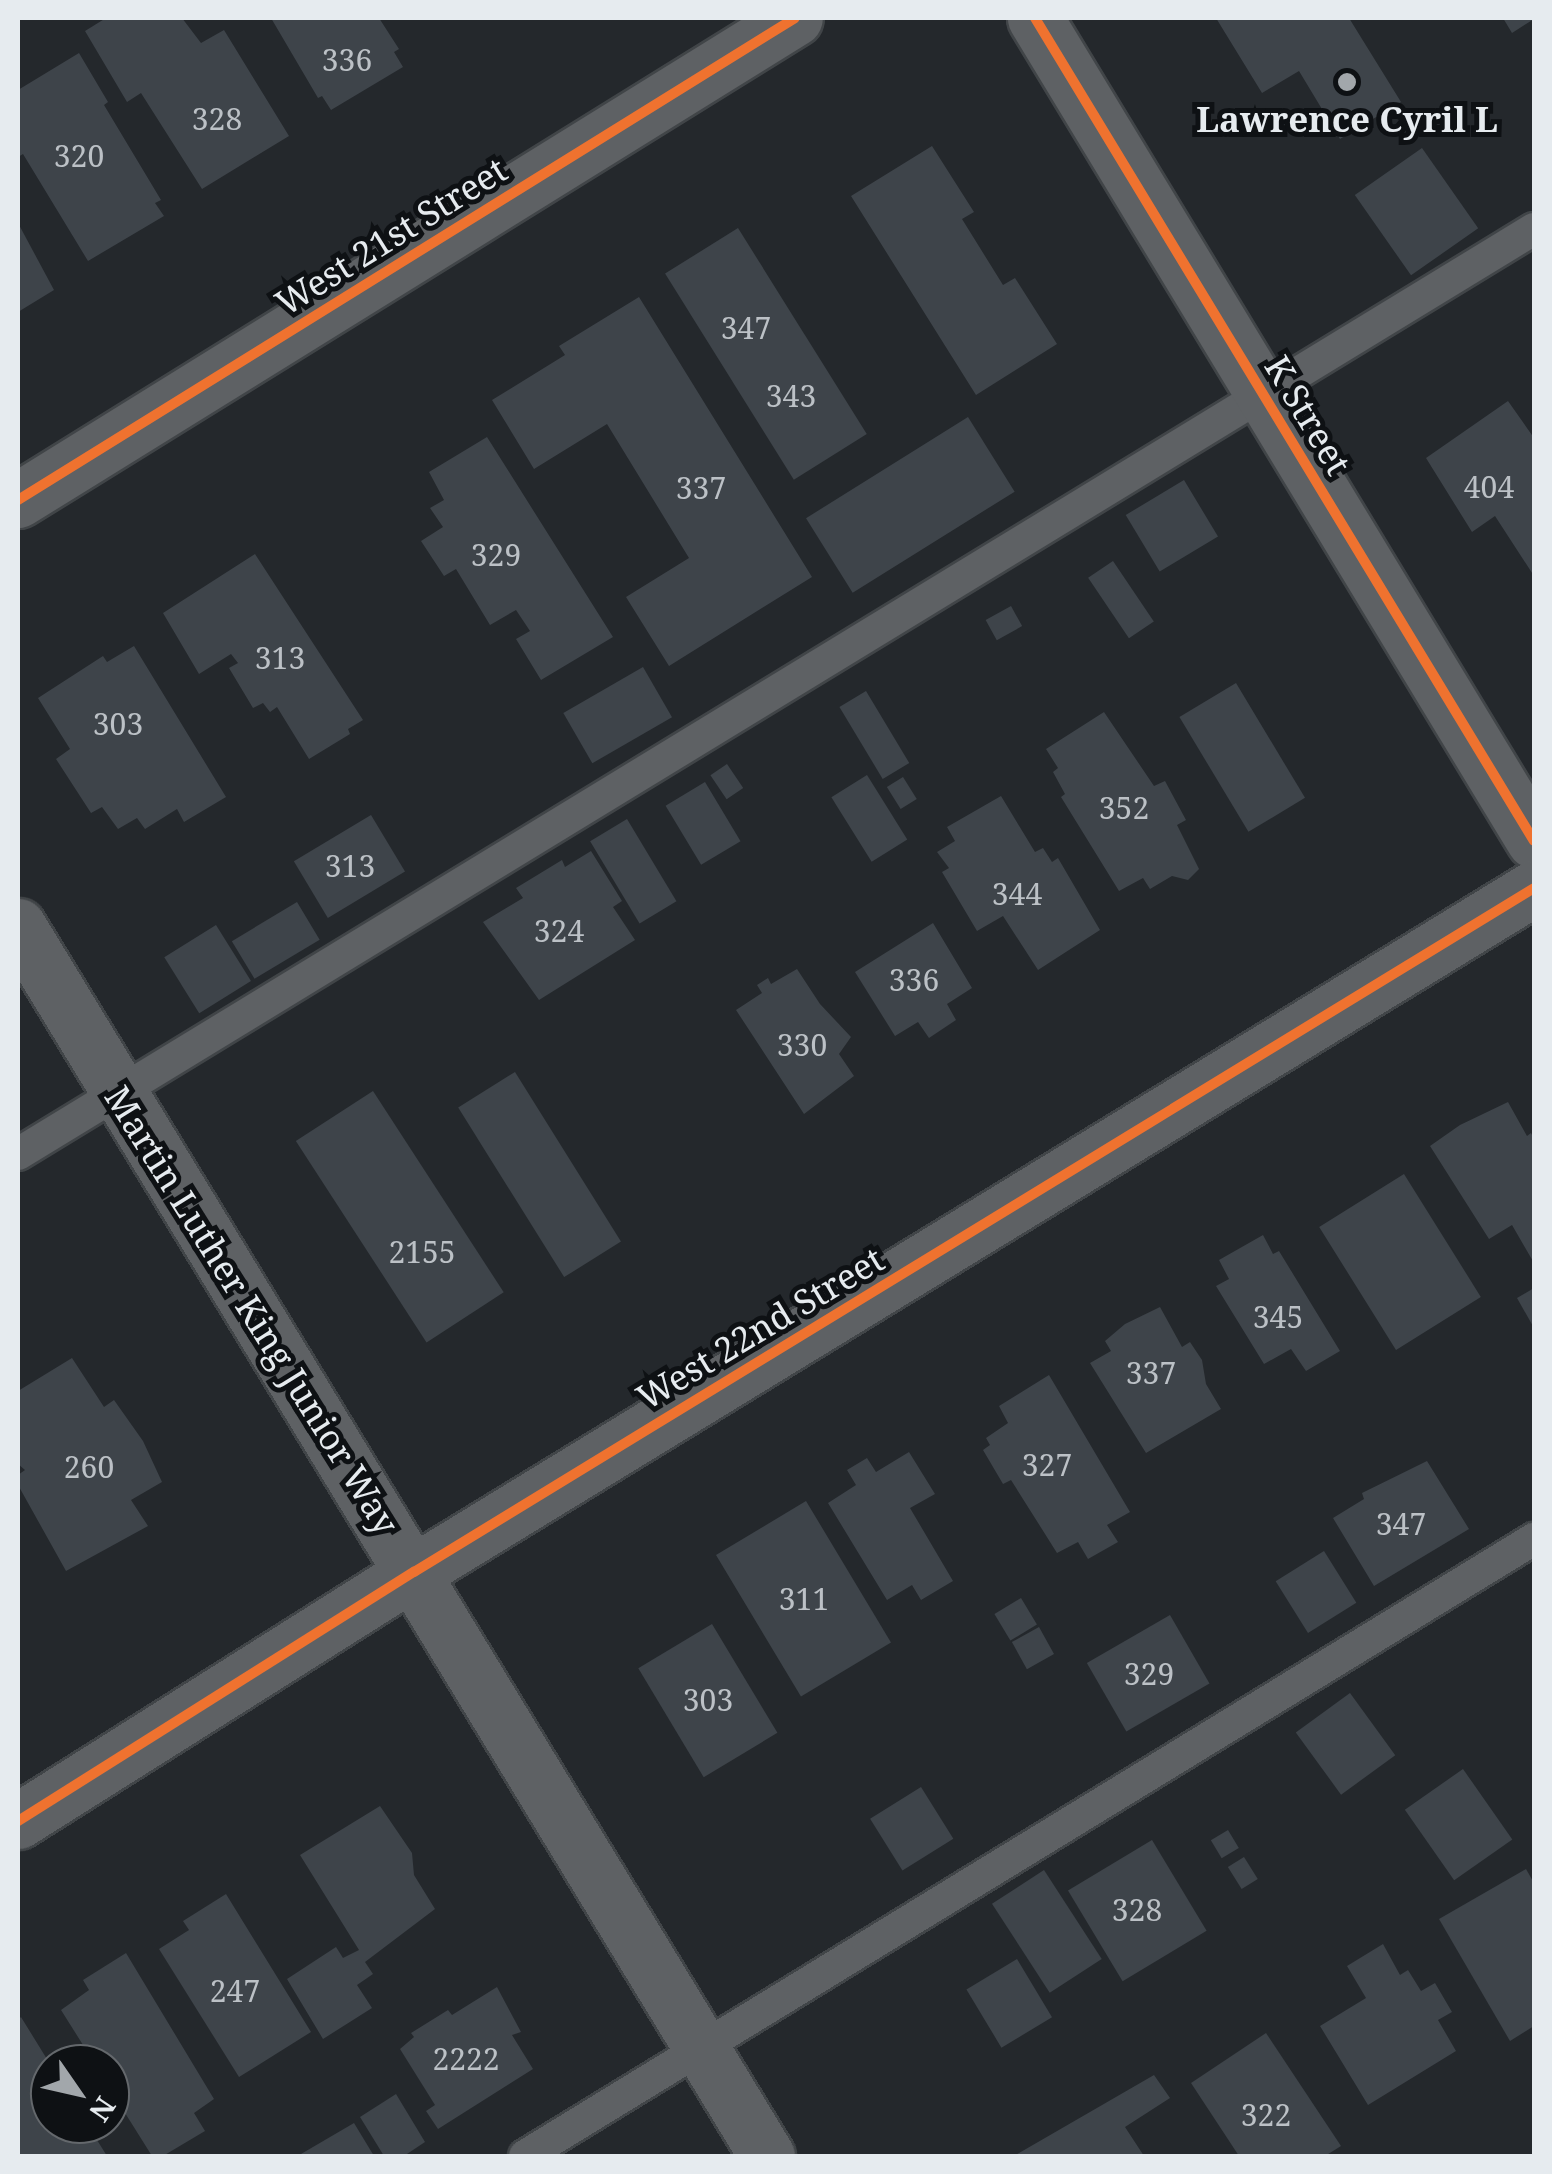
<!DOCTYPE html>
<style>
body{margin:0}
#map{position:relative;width:1552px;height:2174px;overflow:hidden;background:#24282c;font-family:"Noto Serif",serif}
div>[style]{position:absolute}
.building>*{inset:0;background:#3e444a;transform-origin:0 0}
.roads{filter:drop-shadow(2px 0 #414548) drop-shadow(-2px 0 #414548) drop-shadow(0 2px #414548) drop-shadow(0 -2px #414548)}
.service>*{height:32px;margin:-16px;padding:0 16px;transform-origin:16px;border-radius:16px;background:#5e6164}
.minor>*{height:55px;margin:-27.5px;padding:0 27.5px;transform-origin:27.5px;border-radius:27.5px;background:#5e6164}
.secondary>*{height:55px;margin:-27.5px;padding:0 27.5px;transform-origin:27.5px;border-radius:27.5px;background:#5e6164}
.cycleway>*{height:10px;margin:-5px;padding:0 5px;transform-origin:5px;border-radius:5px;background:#ef722f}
.dots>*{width:28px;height:28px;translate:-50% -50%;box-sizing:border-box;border:5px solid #0e1114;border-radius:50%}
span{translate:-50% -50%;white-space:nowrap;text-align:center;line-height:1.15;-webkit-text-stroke:10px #0e1114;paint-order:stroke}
.number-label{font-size:30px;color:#bcc1c6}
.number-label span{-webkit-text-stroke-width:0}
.poi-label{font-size:35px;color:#e6ebef;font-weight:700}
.street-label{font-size:35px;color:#e6ebef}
.frame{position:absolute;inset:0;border:20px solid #e6ebef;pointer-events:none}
.north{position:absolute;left:30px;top:2044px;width:100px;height:100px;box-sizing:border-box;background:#0e1114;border:2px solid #64686c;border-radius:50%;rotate:124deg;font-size:28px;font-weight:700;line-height:40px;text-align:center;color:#e6ebef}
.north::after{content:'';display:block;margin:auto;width:35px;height:45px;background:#a2a7ab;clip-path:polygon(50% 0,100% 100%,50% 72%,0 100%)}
</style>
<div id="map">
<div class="building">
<i style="clip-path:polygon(106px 18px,182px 18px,201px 43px,224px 30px,289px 136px,202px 189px,141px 93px,127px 102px,85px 31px)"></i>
<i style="clip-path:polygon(271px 18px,379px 18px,399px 49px,394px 52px,403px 67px,331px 110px,322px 96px,318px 98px)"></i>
<i style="clip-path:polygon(1216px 18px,1349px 18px,1401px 102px,1340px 139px,1299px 71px,1262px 93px)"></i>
<i style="clip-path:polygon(1503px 18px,1534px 18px,1534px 19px,1512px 33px)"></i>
<i style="clip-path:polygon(79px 53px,108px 102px,104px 105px,161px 200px,155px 203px,164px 216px,88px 261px,23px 154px,18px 157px,18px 90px)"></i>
<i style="clip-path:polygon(932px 146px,974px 212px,962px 219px,1003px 285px,1015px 278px,1057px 344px,976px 395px,851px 196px)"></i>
<i style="left:1422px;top:148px;width:98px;height:82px;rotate:55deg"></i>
<i style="clip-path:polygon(18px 223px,54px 290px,18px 312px)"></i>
<i style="left:738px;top:228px;width:243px;height:86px;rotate:58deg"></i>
<i style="clip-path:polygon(639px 297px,812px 577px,669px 666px,626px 597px,689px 558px,607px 424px,534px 469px,492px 400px,565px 355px,559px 346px)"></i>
<i style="clip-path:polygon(1508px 401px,1534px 438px,1534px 576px,1495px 516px,1472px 532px,1426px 458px)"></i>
<i style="left:968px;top:417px;width:88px;height:191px;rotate:58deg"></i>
<i style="clip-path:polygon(487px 437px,613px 637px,541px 680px,516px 639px,530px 631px,516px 610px,490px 625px,456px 569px,444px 576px,421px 541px,443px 527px,430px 508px,444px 500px,429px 472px)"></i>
<i style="left:1184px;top:480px;width:66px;height:68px;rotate:59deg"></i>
<i style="clip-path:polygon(255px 554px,363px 720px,348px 729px,350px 734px,309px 759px,277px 707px,270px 712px,263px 703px,253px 708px,229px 668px,238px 663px,231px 654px,199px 674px,163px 613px)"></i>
<i style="left:1113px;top:561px;width:73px;height:30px;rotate:56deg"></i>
<i style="left:1011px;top:606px;width:23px;height:29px;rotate:61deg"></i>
<i style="clip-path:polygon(134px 646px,226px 797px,184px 822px,177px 809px,145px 829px,137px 818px,118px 829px,102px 807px,91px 813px,56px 759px,70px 749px,38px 698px,103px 656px,107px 662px)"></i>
<i style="left:643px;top:667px;width:58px;height:92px;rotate:60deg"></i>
<i style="left:1236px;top:683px;width:134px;height:66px;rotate:59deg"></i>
<i style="left:866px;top:691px;width:84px;height:31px;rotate:59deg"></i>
<i style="clip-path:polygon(1104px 712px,1154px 786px,1165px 781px,1186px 820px,1177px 825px,1199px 869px,1188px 880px,1172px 876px,1150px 889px,1143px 878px,1119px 891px,1061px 797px,1065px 794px,1053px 772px,1058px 768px,1046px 749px)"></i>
<i style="left:727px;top:764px;width:29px;height:20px;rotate:56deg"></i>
<i style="left:867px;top:775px;width:76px;height:42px;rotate:58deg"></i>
<i style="left:903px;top:777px;width:26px;height:19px;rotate:58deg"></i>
<i style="left:705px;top:782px;width:69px;height:46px;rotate:59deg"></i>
<i style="clip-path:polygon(1001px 796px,1035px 852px,1043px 848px,1052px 862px,1058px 858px,1100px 930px,1038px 970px,1003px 916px,977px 931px,942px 872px,949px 868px,937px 852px,955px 841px,947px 827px)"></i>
<i style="left:371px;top:815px;width:66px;height:90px;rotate:59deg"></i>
<i style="left:627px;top:819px;width:96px;height:43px;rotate:59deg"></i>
<i style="clip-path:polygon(591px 851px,622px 901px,613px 907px,635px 940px,539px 1000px,483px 922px,523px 898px,516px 888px,562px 860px,565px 867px)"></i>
<i style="left:297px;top:902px;width:44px;height:76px;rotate:59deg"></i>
<i style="clip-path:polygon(933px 923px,972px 988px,947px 1004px,956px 1020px,929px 1038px,918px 1022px,895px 1036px,855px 972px)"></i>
<i style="left:216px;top:925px;width:66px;height:61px;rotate:58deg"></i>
<i style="clip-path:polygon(797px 969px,820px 1004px,851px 1037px,839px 1054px,854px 1076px,804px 1114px,736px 1010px,762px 993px,757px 985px,768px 978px,771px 984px)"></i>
<i style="left:515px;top:1072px;width:200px;height:67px;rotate:58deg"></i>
<i style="left:373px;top:1091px;width:240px;height:92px;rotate:57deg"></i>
<i style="clip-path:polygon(1508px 1102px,1527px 1136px,1531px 1133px,1534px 1139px,1534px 1263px,1512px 1225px,1489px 1239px,1430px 1146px,1460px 1125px)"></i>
<i style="left:1404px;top:1174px;width:145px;height:100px;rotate:58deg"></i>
<i style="clip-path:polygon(1263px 1235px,1273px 1254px,1279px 1251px,1340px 1351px,1306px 1371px,1291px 1349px,1264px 1364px,1216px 1286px,1229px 1279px,1219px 1260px)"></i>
<i style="clip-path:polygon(1534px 1288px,1534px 1328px,1517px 1298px)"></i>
<i style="clip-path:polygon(1160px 1307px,1182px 1347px,1190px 1342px,1202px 1360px,1206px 1384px,1221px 1409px,1146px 1453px,1090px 1363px,1111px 1351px,1105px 1341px,1125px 1324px)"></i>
<i style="clip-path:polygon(72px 1358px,104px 1407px,114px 1400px,143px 1441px,162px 1482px,131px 1500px,148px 1526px,66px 1571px,18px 1485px,18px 1475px,25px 1470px,18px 1464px,18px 1391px)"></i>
<i style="clip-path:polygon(1049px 1375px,1130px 1512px,1107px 1525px,1118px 1542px,1088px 1559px,1078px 1542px,1057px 1553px,1011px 1480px,1003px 1484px,983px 1450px,990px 1445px,986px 1438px,1008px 1423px,999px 1406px)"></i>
<i style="clip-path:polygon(909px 1452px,935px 1494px,910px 1508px,953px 1581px,921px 1600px,912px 1585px,887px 1600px,828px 1503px,856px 1485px,847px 1470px,867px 1458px,876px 1472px)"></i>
<i style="clip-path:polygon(1427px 1461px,1469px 1529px,1374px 1586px,1333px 1518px,1364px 1499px,1362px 1493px)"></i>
<i style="left:806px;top:1501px;width:165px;height:105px;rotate:59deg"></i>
<i style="left:1324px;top:1551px;width:61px;height:57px;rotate:58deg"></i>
<i style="left:1021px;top:1598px;width:31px;height:31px;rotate:59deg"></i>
<i style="left:1170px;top:1615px;width:79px;height:96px;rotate:60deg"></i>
<i style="left:712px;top:1624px;width:127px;height:86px;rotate:59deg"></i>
<i style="left:1039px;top:1627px;width:31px;height:31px;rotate:61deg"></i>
<i style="left:1350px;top:1693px;width:77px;height:67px;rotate:54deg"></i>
<i style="left:1463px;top:1769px;width:86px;height:71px;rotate:55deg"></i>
<i style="left:921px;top:1787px;width:61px;height:60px;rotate:58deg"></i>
<i style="clip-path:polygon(380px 1806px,412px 1853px,414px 1875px,435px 1909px,365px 1962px,373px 1974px,357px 1985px,372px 2008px,323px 2039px,287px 1979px,336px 1947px,343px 1958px,359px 1950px,300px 1855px)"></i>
<i style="left:1228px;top:1830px;width:21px;height:20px;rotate:59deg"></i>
<i style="left:1152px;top:1840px;width:106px;height:98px;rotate:59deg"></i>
<i style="left:1244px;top:1857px;width:26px;height:19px;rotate:58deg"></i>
<i style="clip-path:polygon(1526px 1869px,1534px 1883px,1534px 2026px,1510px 2041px,1439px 1919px)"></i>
<i style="left:1044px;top:1870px;width:106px;height:62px;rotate:57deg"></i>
<i style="clip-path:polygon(226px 1894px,311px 2032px,239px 2077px,159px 1949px,189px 1930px,183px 1921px)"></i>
<i style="clip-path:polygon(1383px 1944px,1400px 1975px,1408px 1970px,1421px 1991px,1435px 1983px,1452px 2012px,1438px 2020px,1456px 2051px,1368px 2105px,1320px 2026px,1366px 1998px,1347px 1966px)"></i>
<i style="clip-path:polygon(126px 1953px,214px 2099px,194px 2113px,205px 2131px,163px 2156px,152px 2156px,110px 2089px,110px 2064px,95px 2064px,61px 2010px,89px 1990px,83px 1980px)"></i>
<i style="left:1017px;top:1959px;width:68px;height:59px;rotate:59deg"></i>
<i style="clip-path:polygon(497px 1987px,521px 2032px,512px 2035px,533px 2069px,438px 2129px,426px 2111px,435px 2105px,400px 2049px,414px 2037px,411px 2033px,448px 2010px,452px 2015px)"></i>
<i style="clip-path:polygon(21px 2017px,50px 2064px,50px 2124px,87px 2124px,107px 2156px,18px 2156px,18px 2020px)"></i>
<i style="clip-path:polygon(1266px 2033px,1341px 2146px,1325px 2156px,1239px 2156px,1191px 2083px)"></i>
<i style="clip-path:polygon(1154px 2075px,1170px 2098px,1125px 2127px,1144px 2156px,1014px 2156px)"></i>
<i style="clip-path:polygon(396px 2094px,425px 2142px,404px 2156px,384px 2156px,360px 2117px)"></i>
<i style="clip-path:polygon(354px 2123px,374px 2156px,301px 2154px)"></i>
</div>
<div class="roads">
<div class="service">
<i style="left:18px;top:1154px;width:1776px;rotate:-31.39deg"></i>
<i style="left:525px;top:2156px;width:1183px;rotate:-31.45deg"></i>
</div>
<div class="minor">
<i style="left:1035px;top:18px;width:962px;rotate:58.77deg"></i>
<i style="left:18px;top:500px;width:914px;rotate:-31.81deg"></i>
<i style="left:18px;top:1821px;width:468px;rotate:-32.2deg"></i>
<i style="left:414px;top:1572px;width:1312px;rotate:-31.41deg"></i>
</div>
<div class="secondary">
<i style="left:18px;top:926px;width:1440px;rotate:58.66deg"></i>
</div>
</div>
<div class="cycleway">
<i style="left:1035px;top:18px;width:962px;rotate:58.77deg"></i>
<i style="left:18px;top:500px;width:914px;rotate:-31.81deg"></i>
<i style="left:18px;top:1821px;width:468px;rotate:-32.2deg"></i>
<i style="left:414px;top:1572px;width:1312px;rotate:-31.41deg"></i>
</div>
<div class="dots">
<i style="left:1347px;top:82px;background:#a2a7ab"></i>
</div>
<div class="number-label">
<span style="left:347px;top:60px">336</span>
<span style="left:217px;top:119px">328</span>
<span style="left:79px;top:156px">320</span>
<span style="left:746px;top:328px">347</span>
<span style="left:791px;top:396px">343</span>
<span style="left:1489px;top:487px">404</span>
<span style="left:701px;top:488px">337</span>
<span style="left:496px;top:555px">329</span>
<span style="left:280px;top:658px">313</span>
<span style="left:118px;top:724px">303</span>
<span style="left:1124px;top:808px">352</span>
<span style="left:350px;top:866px">313</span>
<span style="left:1017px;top:894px">344</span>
<span style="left:559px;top:931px">324</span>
<span style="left:914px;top:980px">336</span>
<span style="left:802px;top:1045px">330</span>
<span style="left:422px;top:1252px">2155</span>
<span style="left:1278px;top:1317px">345</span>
<span style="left:1151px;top:1373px">337</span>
<span style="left:1047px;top:1465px">327</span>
<span style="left:89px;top:1467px">260</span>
<span style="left:1401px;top:1524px">347</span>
<span style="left:804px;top:1599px">311</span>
<span style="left:1149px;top:1674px">329</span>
<span style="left:708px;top:1700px">303</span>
<span style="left:1137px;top:1910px">328</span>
<span style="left:235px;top:1991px">247</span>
<span style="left:466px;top:2059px">2222</span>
<span style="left:1266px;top:2115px">322</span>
</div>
<div class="poi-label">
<span style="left:1347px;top:119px">Lawrence Cyril L</span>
</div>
<div class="street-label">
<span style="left:391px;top:236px;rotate:-32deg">West 21st Street</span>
<span style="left:1308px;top:415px;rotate:59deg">K Street</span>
<span style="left:252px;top:1310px;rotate:58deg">Martin Luther King Junior Way</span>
<span style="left:760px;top:1328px;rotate:-31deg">West 22nd Street</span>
</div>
<div class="frame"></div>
<div class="north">N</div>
</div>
